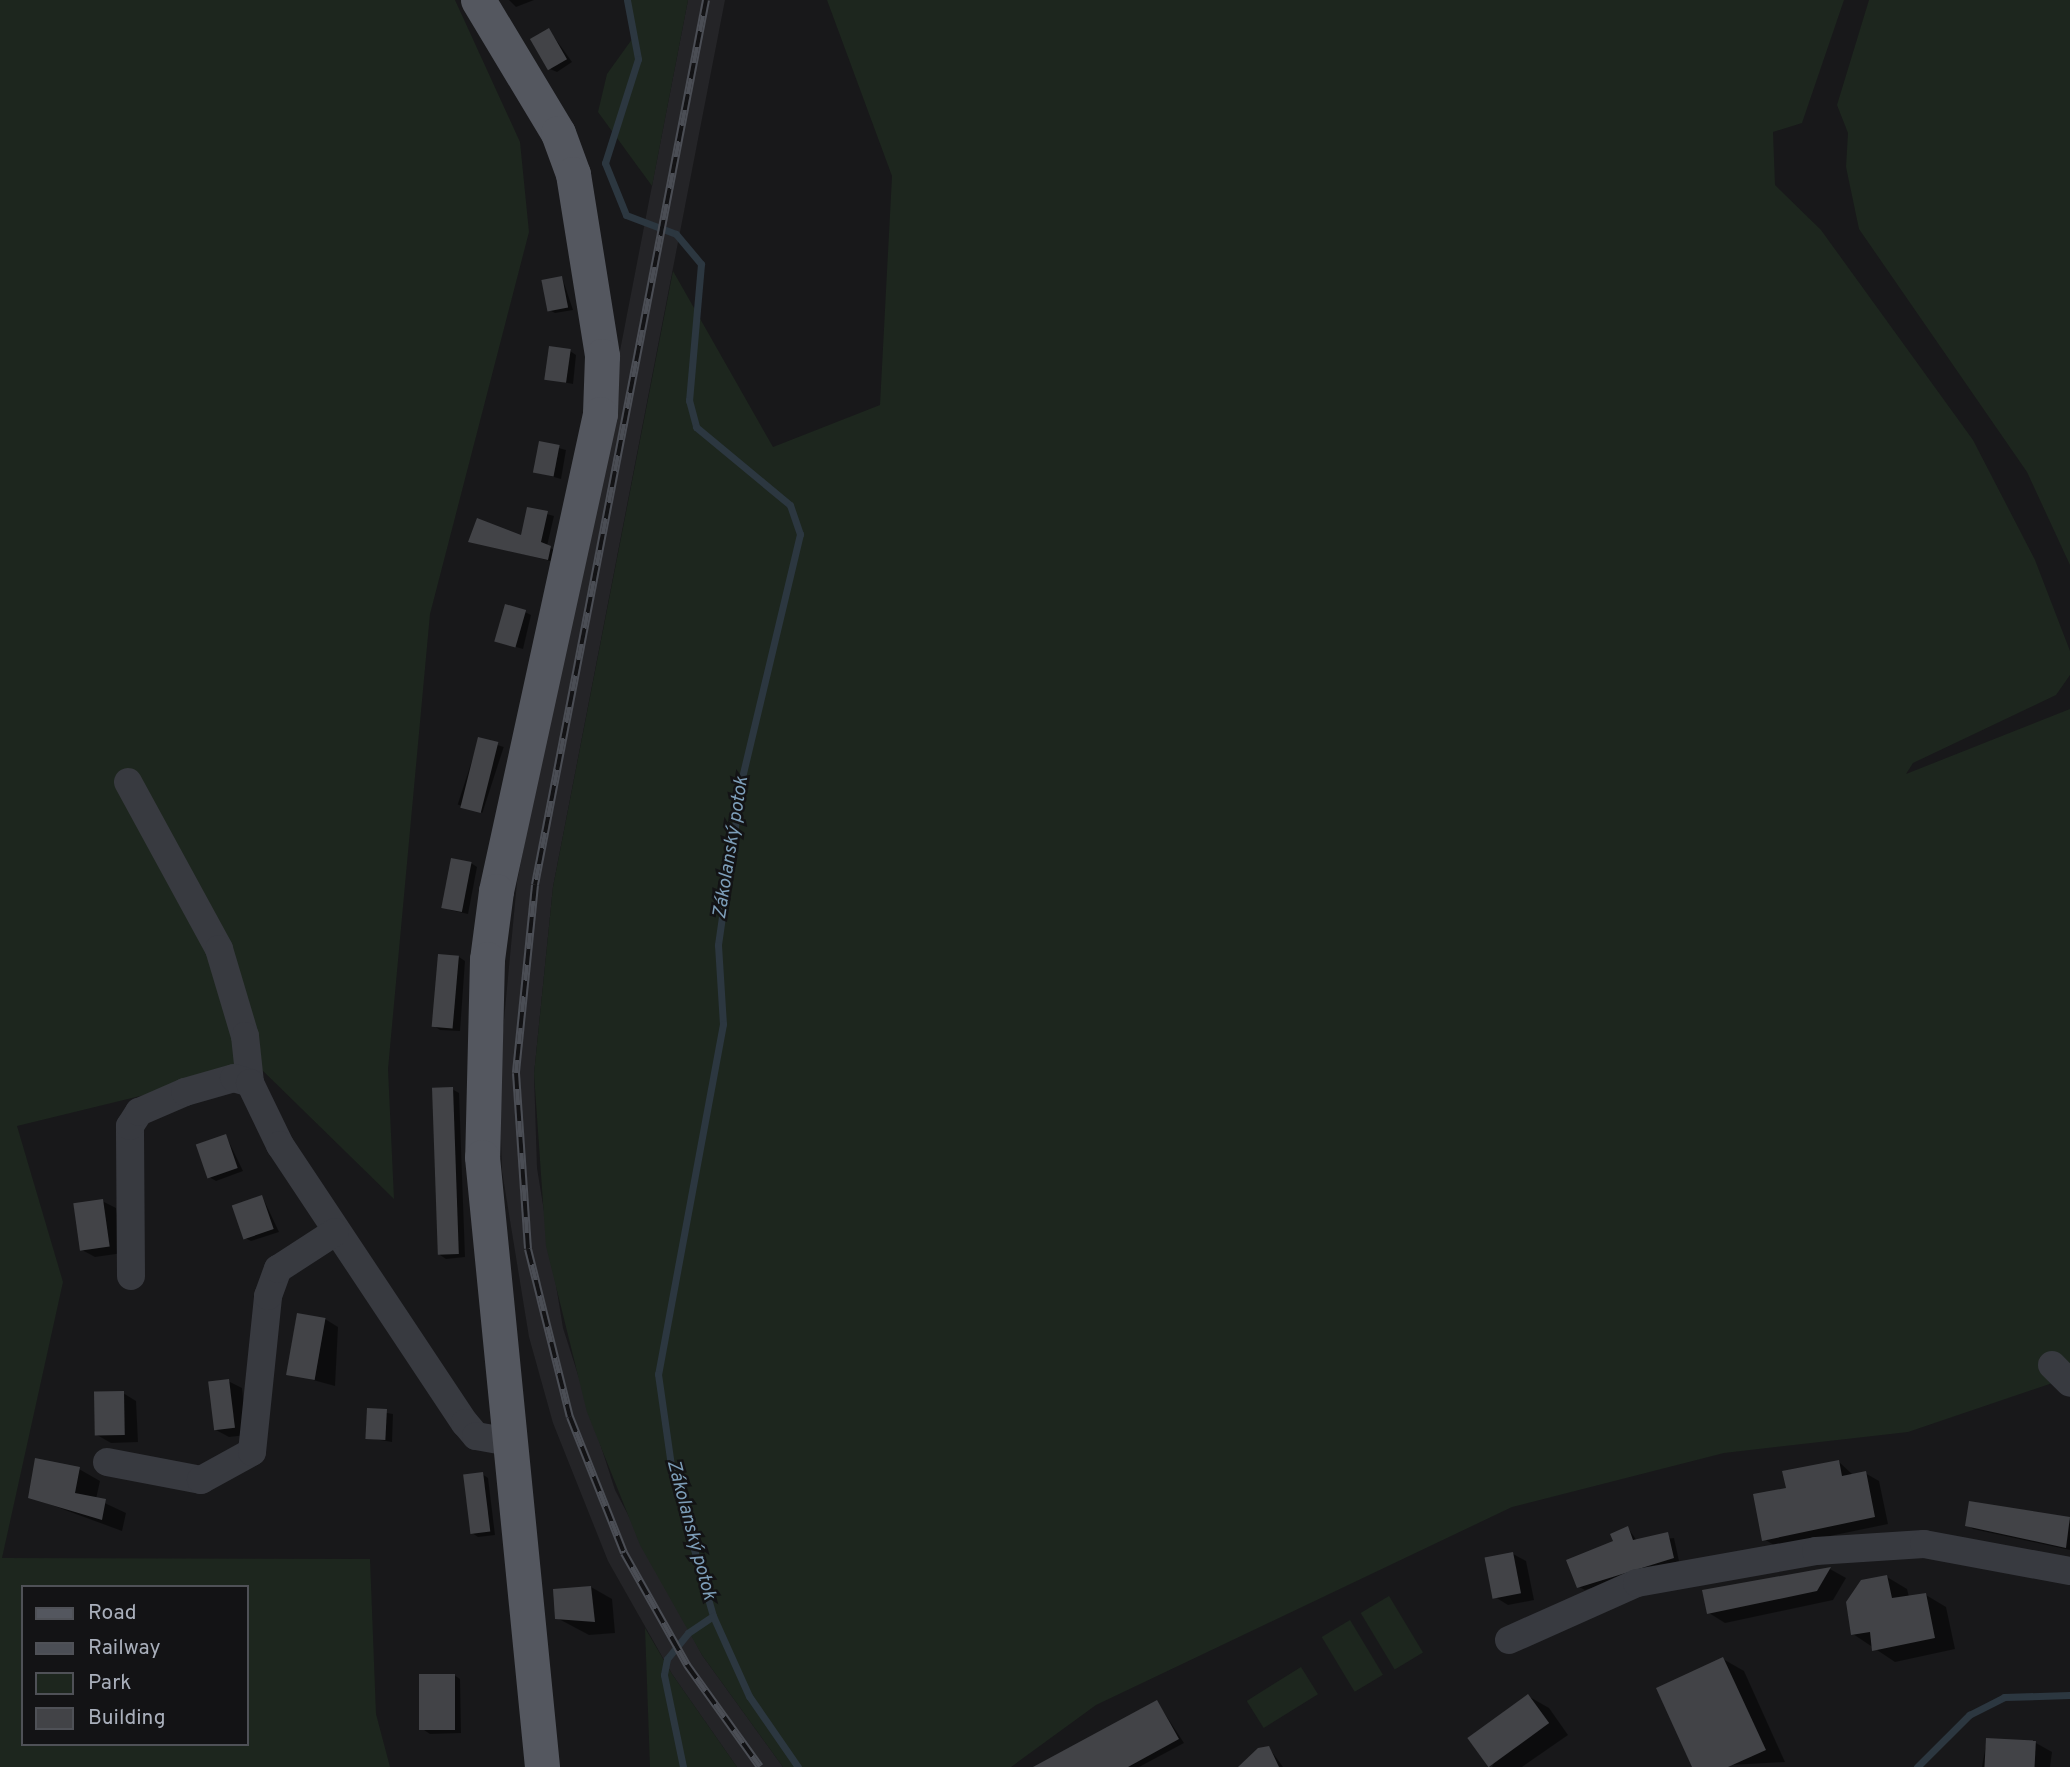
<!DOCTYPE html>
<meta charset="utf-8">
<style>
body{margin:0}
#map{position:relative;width:2070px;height:1767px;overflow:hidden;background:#18181a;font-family:Overpass,sans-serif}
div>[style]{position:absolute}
.built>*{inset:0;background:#242427}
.green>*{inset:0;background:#1d261e;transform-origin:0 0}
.shadow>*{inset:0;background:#0007;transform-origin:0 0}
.stream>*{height:7px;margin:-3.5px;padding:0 3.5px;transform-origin:3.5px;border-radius:3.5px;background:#2c3740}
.building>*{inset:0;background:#424347;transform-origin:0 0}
.minor>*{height:28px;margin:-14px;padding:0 14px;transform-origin:14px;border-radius:14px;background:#383a40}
.major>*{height:35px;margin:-17.5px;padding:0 17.5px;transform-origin:17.5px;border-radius:17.5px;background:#54575f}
.rail>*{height:8px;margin-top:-4px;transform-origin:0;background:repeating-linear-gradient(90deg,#131315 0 16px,#4b4e55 0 32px);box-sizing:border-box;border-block:2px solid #4b4e55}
span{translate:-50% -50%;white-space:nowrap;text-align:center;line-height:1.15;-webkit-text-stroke:5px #131315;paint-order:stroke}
.water-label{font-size:19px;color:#7d9eb9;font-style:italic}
.legend{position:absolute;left:21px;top:1585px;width:228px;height:161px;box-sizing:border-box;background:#131315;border:2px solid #4f5157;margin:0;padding:9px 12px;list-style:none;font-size:21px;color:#a9afbb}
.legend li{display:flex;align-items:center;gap:14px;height:35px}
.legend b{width:35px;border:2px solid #4f5157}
</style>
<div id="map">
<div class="built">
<i style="clip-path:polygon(688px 0,725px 0,553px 887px,534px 1074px,537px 1168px,563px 1328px,615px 1490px,702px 1655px,783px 1767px,737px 1767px,672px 1674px,608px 1561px,553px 1423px,529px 1337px,502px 1171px,499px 1073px,517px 882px)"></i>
</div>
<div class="green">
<i style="clip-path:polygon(evenodd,0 0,455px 0,520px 142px,529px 232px,430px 614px,388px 1069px,394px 1199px,259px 1067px,17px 1126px,63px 1282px,2px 1558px,370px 1559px,376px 1714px,390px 1767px,0 1767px,0 0,23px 1587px,247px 1587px,247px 1744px,23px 1744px,23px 1587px)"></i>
<i style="clip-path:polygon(624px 0,688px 0,652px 186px,598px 112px,607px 74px,635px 35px)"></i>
<i style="clip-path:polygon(827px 0,1844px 0,1802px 123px,1773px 132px,1775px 185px,1821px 230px,1973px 440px,2035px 560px,2070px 651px,2070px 675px,2056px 695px,1913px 763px,1906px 774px,2070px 709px,2070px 1377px,1908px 1432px,1724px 1453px,1512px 1507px,1096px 1705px,1011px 1767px,783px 1767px,702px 1655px,640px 1545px,587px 1412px,546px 1246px,534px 1074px,553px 887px,673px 271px,773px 447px,880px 405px,892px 176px)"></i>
<i style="clip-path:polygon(1869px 0,2070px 0,2070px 565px,2027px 472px,1859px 229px,1846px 167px,1848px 133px,1837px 105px)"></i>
<i style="left:1389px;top:1596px;width:66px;height:33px;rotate:59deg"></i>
<i style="left:1350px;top:1620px;width:64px;height:33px;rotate:59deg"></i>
<i style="clip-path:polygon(645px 1628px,672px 1674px,737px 1767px,650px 1767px)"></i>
<i style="left:1301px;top:1667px;width:32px;height:64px;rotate:58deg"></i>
</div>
<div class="shadow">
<i style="clip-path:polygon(509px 0,534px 0,516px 7px)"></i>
<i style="clip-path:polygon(549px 30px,572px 62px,557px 72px,550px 69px)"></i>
<i style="clip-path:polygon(562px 277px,573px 310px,555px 313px,549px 310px)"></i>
<i style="clip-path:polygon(570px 351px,576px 355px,573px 384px,547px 379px)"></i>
<i style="clip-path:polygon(540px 443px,566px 450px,561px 479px,536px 472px)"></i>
<i style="clip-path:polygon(528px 509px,554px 516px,547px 546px,556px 551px,554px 562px,471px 541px,522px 537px)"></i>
<i style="clip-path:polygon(525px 612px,531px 615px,523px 649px,498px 642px)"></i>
<i style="left:479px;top:739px;width:26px;height:69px;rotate:18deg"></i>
<i style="clip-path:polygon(471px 863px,477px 867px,468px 914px,450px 910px,444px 907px)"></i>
<i style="clip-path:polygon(459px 957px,465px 961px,460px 1031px,440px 1030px,434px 1026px)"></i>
<i style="clip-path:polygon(452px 1089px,459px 1093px,465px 1257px,446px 1259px,440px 1255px)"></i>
<i style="clip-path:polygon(226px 1136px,243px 1171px,216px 1181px,209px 1177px)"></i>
<i style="clip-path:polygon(262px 1196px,279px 1232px,251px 1241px,245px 1238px)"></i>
<i style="clip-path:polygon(102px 1201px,116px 1208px,123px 1253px,95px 1257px,82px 1250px)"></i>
<i style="clip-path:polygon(325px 1319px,338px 1327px,335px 1386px,295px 1375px)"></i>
<i style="clip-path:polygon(228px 1381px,242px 1388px,247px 1435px,229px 1437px,216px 1430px)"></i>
<i style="clip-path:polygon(123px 1393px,136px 1401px,138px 1442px,111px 1443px,97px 1435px)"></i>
<i style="clip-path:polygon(369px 1410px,393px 1414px,392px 1442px,368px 1438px)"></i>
<i style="clip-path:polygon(1838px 1461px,1853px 1475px,1865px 1473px,1879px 1481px,1888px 1524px,1777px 1547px,1764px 1539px,1788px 1489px)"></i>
<i style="clip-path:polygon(79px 1469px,100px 1481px,96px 1499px,126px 1513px,122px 1531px,30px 1497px)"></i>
<i style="clip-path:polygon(482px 1474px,488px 1478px,495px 1535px,478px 1537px,472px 1533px)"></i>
<i style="clip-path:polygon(1970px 1503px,2070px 1520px,2070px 1550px,1973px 1529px,1967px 1525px)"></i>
<i style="clip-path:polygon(1628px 1528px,1637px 1541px,1674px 1538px,1679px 1561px,1585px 1590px,1579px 1587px)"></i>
<i style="clip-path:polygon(1513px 1554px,1526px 1561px,1534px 1600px,1508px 1605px,1495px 1597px)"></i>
<i style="clip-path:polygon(1830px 1569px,1846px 1578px,1833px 1600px,1725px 1623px,1709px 1613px,1704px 1591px)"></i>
<i style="clip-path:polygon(1887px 1577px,1907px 1589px,1909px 1597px,1926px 1595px,1946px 1607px,1955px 1649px,1895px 1662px,1853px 1634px)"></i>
<i style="clip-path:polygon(591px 1587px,612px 1599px,615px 1633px,589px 1635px,557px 1618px)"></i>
<i style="clip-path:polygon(1723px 1659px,1744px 1671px,1785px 1762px,1694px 1767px)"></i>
<i style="clip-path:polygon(454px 1675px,460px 1679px,461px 1733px,430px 1734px,424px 1730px)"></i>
<i style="clip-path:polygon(1528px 1696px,1549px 1708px,1568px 1735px,1522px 1767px,1492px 1767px)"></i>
<i style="clip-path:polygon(1157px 1702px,1184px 1743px,1139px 1767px,1047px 1767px)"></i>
<i style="clip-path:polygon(1987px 1739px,2036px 1743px,2052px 1752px,2050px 1767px,1982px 1767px)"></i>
<i style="clip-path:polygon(1269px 1748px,1283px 1767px,1255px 1767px)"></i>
</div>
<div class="stream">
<i style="left:627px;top:0;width:60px;rotate:79.4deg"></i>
<i style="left:638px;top:59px;width:109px;rotate:107.6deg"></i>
<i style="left:605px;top:163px;width:56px;rotate:68deg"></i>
<i style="left:626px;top:215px;width:53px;rotate:20.8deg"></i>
<i style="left:676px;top:234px;width:39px;rotate:50deg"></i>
<i style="left:701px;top:264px;width:137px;rotate:95deg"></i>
<i style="left:689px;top:400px;width:28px;rotate:75deg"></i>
<i style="left:696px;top:427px;width:122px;rotate:39.7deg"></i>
<i style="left:790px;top:505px;width:31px;rotate:71deg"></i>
<i style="left:800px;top:534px;width:251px;rotate:103.4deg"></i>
<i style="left:742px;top:778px;width:169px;rotate:98.2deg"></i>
<i style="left:718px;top:945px;width:79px;rotate:86.4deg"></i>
<i style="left:723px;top:1024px;width:356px;rotate:100.5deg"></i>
<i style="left:658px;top:1374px;width:99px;rotate:81.9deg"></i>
<i style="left:672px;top:1472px;width:150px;rotate:74.1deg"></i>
<i style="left:713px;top:1616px;width:30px;rotate:146deg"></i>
<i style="left:688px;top:1633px;width:33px;rotate:129deg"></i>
<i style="left:667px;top:1659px;width:16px;rotate:101deg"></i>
<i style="left:664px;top:1675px;width:94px;rotate:78.3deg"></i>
<i style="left:713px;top:1616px;width:88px;rotate:65.8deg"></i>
<i style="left:749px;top:1696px;width:86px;rotate:55.4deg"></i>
<i style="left:1917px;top:1767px;width:74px;rotate:-45deg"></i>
<i style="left:1969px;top:1715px;width:39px;rotate:-27deg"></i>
<i style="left:2004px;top:1697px;width:66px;rotate:-1.7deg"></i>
</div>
<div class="building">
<i style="left:549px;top:28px;width:36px;height:22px;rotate:60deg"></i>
<i style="left:562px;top:276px;width:32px;height:21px;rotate:79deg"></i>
<i style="left:549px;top:346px;width:22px;height:34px;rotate:8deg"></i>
<i style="left:539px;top:441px;width:21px;height:32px;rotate:11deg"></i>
<i style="clip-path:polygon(527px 507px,548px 511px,541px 542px,551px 546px,548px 560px,468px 542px,477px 518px,521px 535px)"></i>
<i style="left:505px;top:604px;width:22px;height:39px;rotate:16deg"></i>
<i style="left:478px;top:737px;width:21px;height:73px;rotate:14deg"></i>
<i style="left:451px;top:858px;width:21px;height:51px;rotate:11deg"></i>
<i style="left:438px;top:954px;width:21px;height:73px;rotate:5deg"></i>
<i style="left:453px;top:1087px;width:167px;height:21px;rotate:88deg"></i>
<i style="left:226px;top:1134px;width:36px;height:32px;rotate:71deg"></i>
<i style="left:262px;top:1195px;width:36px;height:32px;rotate:71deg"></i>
<i style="left:103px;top:1199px;width:48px;height:30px;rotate:82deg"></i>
<i style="left:297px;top:1313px;width:29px;height:63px;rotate:10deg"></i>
<i style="left:229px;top:1379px;width:49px;height:21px;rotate:83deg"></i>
<i style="left:124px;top:1391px;width:44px;height:30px;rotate:89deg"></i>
<i style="left:367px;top:1408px;width:20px;height:31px;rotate:3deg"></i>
<i style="clip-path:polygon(35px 1458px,80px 1467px,75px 1493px,106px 1499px,102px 1520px,28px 1498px)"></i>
<i style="clip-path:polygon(1839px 1460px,1842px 1476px,1866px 1471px,1875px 1517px,1762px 1541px,1753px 1494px,1786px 1488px,1782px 1471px)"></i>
<i style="left:483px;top:1472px;width:60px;height:20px;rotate:83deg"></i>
<i style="clip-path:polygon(1969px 1501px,2070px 1517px,2066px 1548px,1965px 1526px)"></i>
<i style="clip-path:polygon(1628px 1526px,1633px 1540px,1668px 1532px,1674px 1558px,1577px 1588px,1566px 1560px,1613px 1541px,1610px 1534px)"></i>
<i style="left:1513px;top:1552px;width:42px;height:29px;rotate:79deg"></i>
<i style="clip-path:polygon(1831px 1567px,1817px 1591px,1707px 1614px,1702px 1590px)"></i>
<i style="clip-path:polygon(1887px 1575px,1892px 1598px,1926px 1593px,1935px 1638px,1872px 1651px,1870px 1632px,1851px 1635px,1846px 1602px,1861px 1580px)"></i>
<i style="clip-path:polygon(591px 1586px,595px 1622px,555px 1619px,553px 1589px)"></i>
<i style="clip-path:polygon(1723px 1657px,1766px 1750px,1728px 1767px,1692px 1767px,1656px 1688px)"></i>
<i style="left:455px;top:1674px;width:56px;height:36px;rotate:90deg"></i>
<i style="left:1528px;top:1694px;width:36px;height:75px;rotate:54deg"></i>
<i style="clip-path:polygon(1157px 1700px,1179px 1739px,1128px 1767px,1033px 1767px)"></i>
<i style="left:1986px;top:1738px;width:50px;height:29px;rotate:3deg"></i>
<i style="clip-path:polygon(1269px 1746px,1279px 1767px,1238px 1767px,1258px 1748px)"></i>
</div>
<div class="minor">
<i style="left:128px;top:782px;width:190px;rotate:61.4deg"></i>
<i style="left:219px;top:949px;width:91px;rotate:73.4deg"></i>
<i style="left:245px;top:1036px;width:47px;rotate:83.9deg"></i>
<i style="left:131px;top:1276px;width:150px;rotate:-90.4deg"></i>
<i style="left:130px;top:1126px;width:17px;rotate:-57deg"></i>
<i style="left:139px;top:1112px;width:50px;rotate:-23.5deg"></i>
<i style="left:185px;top:1092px;width:51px;rotate:-15.9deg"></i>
<i style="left:234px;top:1078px;width:17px;rotate:17deg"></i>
<i style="left:250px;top:1083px;width:69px;rotate:64.2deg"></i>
<i style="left:280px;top:1145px;width:334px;rotate:56.4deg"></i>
<i style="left:465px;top:1423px;width:17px;rotate:50deg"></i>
<i style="left:476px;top:1436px;width:34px;rotate:10deg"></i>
<i style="left:2052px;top:1365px;width:25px;rotate:45deg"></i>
<i style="left:107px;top:1462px;width:96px;rotate:10.8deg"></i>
<i style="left:201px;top:1480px;width:58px;rotate:-28.8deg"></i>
<i style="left:252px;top:1452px;width:157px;rotate:-84.1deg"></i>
<i style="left:268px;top:1296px;width:29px;rotate:-70deg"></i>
<i style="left:278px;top:1269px;width:68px;rotate:-33deg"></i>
<i style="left:1509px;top:1640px;width:140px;rotate:-24deg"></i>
<i style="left:1637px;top:1583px;width:182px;rotate:-10.1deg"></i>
<i style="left:1816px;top:1551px;width:108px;rotate:-3.7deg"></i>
<i style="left:1924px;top:1544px;width:148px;rotate:10.5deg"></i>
</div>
<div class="major">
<i style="left:478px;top:0;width:155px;rotate:59deg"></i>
<i style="left:558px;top:133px;width:44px;rotate:69.9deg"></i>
<i style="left:573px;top:174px;width:184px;rotate:80.9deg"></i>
<i style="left:602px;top:356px;width:58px;rotate:92deg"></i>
<i style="left:600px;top:414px;width:488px;rotate:102.3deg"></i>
<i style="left:496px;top:891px;width:69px;rotate:97.5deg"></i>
<i style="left:487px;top:959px;width:198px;rotate:91.4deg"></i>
<i style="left:482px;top:1157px;width:613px;rotate:84.38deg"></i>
</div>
<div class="rail">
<i style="left:706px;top:0;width:901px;rotate:100.94deg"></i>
<i style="left:535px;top:885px;width:189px;rotate:95.8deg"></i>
<i style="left:516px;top:1073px;width:176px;rotate:86.1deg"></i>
<i style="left:528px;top:1249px;width:173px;rotate:76deg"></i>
<i style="left:570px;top:1417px;width:146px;rotate:68.3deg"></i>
<i style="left:624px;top:1553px;width:129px;rotate:60.6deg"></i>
<i style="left:687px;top:1665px;width:125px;rotate:54.4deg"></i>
</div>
<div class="water-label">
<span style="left:732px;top:848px;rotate:-81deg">Zákolanský potok</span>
<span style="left:690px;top:1530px;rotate:75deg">Zákolanský potok</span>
</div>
<ul class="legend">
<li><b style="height:9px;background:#54575f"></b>Road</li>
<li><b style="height:9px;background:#4b4e55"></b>Railway</li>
<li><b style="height:19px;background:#1d261e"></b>Park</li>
<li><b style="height:19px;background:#424347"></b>Building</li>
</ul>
</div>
